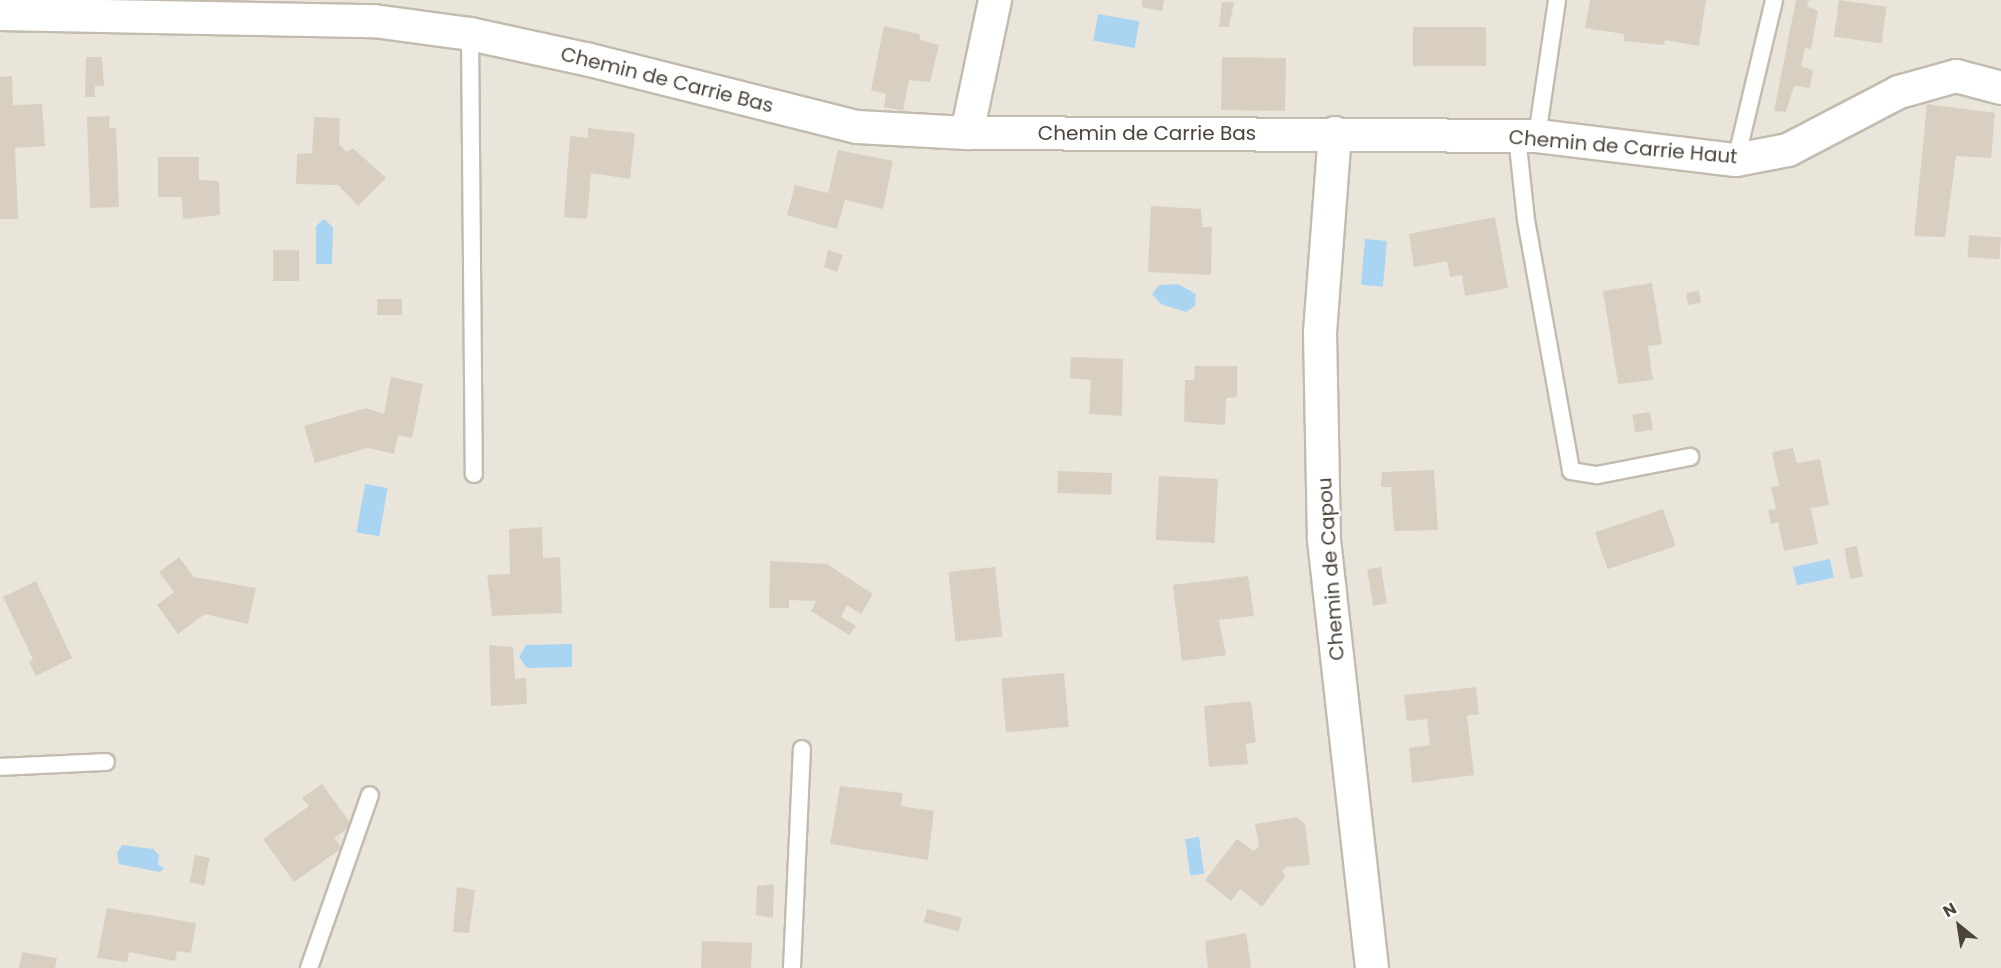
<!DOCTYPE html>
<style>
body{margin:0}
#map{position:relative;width:2001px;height:968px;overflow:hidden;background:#f6f3ec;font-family:Poppins,sans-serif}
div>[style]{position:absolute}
.residential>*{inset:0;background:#eae5da;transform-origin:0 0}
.water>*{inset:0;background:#a9d4f2;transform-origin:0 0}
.building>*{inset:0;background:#d8cfc1;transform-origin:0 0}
.roads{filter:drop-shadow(2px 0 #c2bbae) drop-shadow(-2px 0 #c2bbae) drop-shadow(0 2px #c2bbae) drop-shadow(0 -2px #c2bbae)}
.service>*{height:16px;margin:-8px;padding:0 8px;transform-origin:8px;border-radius:8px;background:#fff}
.minor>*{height:32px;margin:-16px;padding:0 16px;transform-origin:16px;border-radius:16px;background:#fff}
span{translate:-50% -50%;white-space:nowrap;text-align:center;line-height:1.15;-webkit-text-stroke:4.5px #fff;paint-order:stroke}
.street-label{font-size:20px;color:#4b4439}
.north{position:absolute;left:1929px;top:896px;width:60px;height:60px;-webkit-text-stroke:4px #fff;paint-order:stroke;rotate:330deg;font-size:16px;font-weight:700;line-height:24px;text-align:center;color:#4b4439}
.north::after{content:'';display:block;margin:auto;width:21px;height:27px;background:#4b4439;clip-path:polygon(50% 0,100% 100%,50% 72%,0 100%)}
</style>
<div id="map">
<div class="residential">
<i style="left:0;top:0;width:2001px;height:968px"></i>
</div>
<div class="water">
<i style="left:1098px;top:14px;width:42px;height:27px;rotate:10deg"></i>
<i style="clip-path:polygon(324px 219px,333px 227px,332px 264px,316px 264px,316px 226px)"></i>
<i style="left:1365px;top:239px;width:22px;height:46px;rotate:5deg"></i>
<i style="clip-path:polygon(1178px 284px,1196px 294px,1195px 306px,1186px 312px,1161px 304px,1152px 294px,1159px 285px)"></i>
<i style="left:365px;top:484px;width:23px;height:49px;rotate:10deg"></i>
<i style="left:1830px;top:559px;width:19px;height:38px;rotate:78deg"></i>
<i style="clip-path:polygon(572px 644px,572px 667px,527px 668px,519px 657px,526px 645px)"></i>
<i style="left:1199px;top:837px;width:37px;height:14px;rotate:82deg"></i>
<i style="clip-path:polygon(122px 845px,153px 849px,159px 855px,158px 865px,164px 868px,160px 872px,119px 864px,117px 853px)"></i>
</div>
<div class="building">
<i style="clip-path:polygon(1142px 0,1164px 0,1162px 11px,1142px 7px)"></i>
<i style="clip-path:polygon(1590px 0,1706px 0,1699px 46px,1665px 40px,1664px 45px,1624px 41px,1624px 34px,1585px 28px)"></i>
<i style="clip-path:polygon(1796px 0,1809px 0,1807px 6px,1818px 11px,1811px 49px,1805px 48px,1801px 66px,1813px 70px,1810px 88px,1794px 86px,1786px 112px,1774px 111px)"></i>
<i style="left:1839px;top:0;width:48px;height:37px;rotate:8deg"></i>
<i style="clip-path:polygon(1222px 2px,1234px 2px,1229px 27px,1219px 27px)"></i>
<i style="clip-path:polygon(884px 26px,919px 34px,921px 40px,939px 45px,930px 82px,909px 80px,903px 111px,884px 107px,886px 94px,871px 90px)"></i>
<i style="left:1413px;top:27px;width:73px;height:39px"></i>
<i style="clip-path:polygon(86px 57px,102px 57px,104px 86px,95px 86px,95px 97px,85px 97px)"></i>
<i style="left:1222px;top:57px;width:64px;height:53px;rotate:1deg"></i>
<i style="clip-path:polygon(12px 76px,13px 105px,42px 104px,45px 146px,15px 148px,18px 219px,0 219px,0 77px)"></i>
<i style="clip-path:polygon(1927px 104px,1995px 113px,1991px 158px,1956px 156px,1945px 237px,1914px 236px)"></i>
<i style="clip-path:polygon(110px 116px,109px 128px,116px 128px,119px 207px,90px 208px,87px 117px)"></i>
<i style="clip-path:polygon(314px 117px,340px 118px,339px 144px,347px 152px,353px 148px,386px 178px,358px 206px,338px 185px,296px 184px,297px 154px,312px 153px)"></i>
<i style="clip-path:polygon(588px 128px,635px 133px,630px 179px,591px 173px,587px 219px,564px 217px,570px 136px,588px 138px)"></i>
<i style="clip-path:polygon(838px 150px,893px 161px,883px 209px,845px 200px,837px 229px,787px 215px,795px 185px,828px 193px)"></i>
<i style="clip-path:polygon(158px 157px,199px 157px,199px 180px,219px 181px,220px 215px,183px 219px,182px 197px,158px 197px)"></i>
<i style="clip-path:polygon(1151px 206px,1201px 209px,1202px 227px,1212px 227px,1211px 275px,1148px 272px)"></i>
<i style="clip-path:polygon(1495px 217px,1508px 288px,1465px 296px,1462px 275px,1450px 277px,1447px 261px,1414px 267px,1409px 234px)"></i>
<i style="left:1969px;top:235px;width:32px;height:22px;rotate:4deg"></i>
<i style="left:273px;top:250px;width:26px;height:31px"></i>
<i style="clip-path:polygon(828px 250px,843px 255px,837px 272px,824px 267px)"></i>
<i style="clip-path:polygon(1652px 283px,1662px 344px,1648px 346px,1653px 380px,1618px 384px,1603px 291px)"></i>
<i style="left:1699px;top:291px;width:12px;height:13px;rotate:81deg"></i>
<i style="left:402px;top:299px;width:16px;height:25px;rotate:90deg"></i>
<i style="clip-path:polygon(1071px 357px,1123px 359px,1122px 416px,1089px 414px,1091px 380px,1070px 378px)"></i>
<i style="clip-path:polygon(1195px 366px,1237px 366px,1237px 397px,1226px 398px,1225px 425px,1184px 422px,1185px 380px,1194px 380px)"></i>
<i style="clip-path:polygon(391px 377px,423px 384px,412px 438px,398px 435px,394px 454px,368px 448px,315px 463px,304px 426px,366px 408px,384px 414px)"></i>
<i style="left:1650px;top:412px;width:18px;height:18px;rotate:81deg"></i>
<i style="clip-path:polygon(1793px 448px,1797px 463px,1820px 459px,1829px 505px,1811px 508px,1818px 544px,1784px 551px,1778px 522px,1771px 524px,1768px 510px,1776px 509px,1771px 487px,1779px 486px,1772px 452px)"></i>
<i style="clip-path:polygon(1434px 470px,1438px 530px,1394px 531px,1391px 487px,1381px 487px,1382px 472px)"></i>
<i style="left:1058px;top:471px;width:54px;height:22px;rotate:2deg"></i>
<i style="left:1159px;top:476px;width:59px;height:64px;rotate:3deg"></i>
<i style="left:1663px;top:509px;width:39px;height:72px;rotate:71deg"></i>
<i style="clip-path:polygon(542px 527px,543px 558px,560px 557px,562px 613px,492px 616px,487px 575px,510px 574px,509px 529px)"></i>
<i style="left:1857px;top:546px;width:31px;height:13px;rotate:79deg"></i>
<i style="clip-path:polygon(179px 557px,194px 577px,256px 588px,248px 624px,205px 614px,178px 634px,157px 605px,174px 592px,159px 572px)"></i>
<i style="clip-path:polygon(770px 561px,827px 564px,873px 594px,861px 614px,847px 605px,841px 617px,856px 626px,849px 635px,811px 611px,816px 601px,789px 600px,789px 608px,769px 608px)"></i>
<i style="left:995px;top:567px;width:70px;height:47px;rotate:84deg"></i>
<i style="left:1381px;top:567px;width:37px;height:14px;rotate:81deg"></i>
<i style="clip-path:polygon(1248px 576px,1254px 616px,1219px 620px,1226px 655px,1182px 661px,1173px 585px)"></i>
<i style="clip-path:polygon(36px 581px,72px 658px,36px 676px,29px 662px,33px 659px,3px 597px)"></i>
<i style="clip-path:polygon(489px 645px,513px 647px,515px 679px,526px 678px,527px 704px,491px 706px)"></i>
<i style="left:1064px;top:673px;width:54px;height:63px;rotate:85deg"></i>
<i style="clip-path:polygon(1476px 687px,1479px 714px,1467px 716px,1474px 775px,1412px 783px,1409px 748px,1430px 745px,1427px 719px,1407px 721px,1404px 695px)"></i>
<i style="clip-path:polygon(1251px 701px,1256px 742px,1246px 744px,1248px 764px,1209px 767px,1204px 706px)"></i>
<i style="clip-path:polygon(322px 784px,352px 825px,334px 838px,342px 848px,294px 882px,263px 839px,309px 806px,302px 798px)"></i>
<i style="clip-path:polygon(840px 786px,903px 793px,901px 806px,934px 811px,928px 860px,830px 844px)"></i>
<i style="clip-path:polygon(1297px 817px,1305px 824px,1310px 865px,1286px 867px,1282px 872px,1286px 875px,1262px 907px,1240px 889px,1231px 901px,1205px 880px,1237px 839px,1254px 851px,1259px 846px,1255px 824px)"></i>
<i style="left:195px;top:855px;width:15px;height:28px;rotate:11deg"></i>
<i style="clip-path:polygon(774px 884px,773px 918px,756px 915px,757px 886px)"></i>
<i style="clip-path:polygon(457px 887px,475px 890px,469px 933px,453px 932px)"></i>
<i style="clip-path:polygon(107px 908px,196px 923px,191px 953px,177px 951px,175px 961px,129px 952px,127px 962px,97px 958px)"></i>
<i style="left:927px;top:909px;width:36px;height:14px;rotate:14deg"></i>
<i style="clip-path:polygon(1246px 933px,1251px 968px,1208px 968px,1205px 941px)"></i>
<i style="left:702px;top:941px;width:50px;height:27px;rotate:2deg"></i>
<i style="clip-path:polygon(22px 952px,57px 958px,55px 968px,19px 968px)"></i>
</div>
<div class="roads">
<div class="service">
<i style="left:470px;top:34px;width:440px;rotate:89.5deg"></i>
<i style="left:1517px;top:136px;width:84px;rotate:83.9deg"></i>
<i style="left:1526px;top:220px;width:255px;rotate:79.8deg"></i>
<i style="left:1571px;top:471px;width:26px;rotate:9deg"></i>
<i style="left:1597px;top:475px;width:95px;rotate:-11deg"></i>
<i style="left:1537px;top:136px;width:137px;rotate:-81.6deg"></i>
<i style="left:1736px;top:160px;width:164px;rotate:-76.6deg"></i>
<i style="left:0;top:767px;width:106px;rotate:-2.7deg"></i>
<i style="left:309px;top:968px;width:183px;rotate:-70.6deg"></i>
<i style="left:792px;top:968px;width:219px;rotate:-87.4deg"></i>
</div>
<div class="minor">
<i style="left:0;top:14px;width:374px;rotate:1.1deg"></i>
<i style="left:374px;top:21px;width:97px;rotate:7.7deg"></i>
<i style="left:470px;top:34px;width:119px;rotate:12.2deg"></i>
<i style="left:586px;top:59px;width:279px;rotate:14.1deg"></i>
<i style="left:857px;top:127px;width:110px;rotate:3.1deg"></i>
<i style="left:967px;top:133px;width:570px;rotate:0.3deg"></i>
<i style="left:1537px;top:136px;width:200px;rotate:6.9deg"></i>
<i style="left:1736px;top:160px;width:53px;rotate:-10.9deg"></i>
<i style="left:1788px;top:150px;width:125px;rotate:-27.6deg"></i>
<i style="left:1899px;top:92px;width:59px;rotate:-15.7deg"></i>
<i style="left:1956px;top:76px;width:47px;rotate:14.9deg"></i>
<i style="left:967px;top:133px;width:136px;rotate:-78.1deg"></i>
<i style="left:1335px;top:133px;width:200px;rotate:94.3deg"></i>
<i style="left:1320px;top:332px;width:208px;rotate:88.9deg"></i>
<i style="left:1324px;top:540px;width:431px;rotate:83.6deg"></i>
</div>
</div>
<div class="street-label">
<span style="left:667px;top:80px;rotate:14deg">Chemin de Carrie Bas</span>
<span style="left:1147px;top:133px">Chemin de Carrie Bas</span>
<span style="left:1623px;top:147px;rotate:5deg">Chemin de Carrie Haut</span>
<span style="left:1331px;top:569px;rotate:-94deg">Chemin de Capou</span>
</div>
<div class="north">N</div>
</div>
